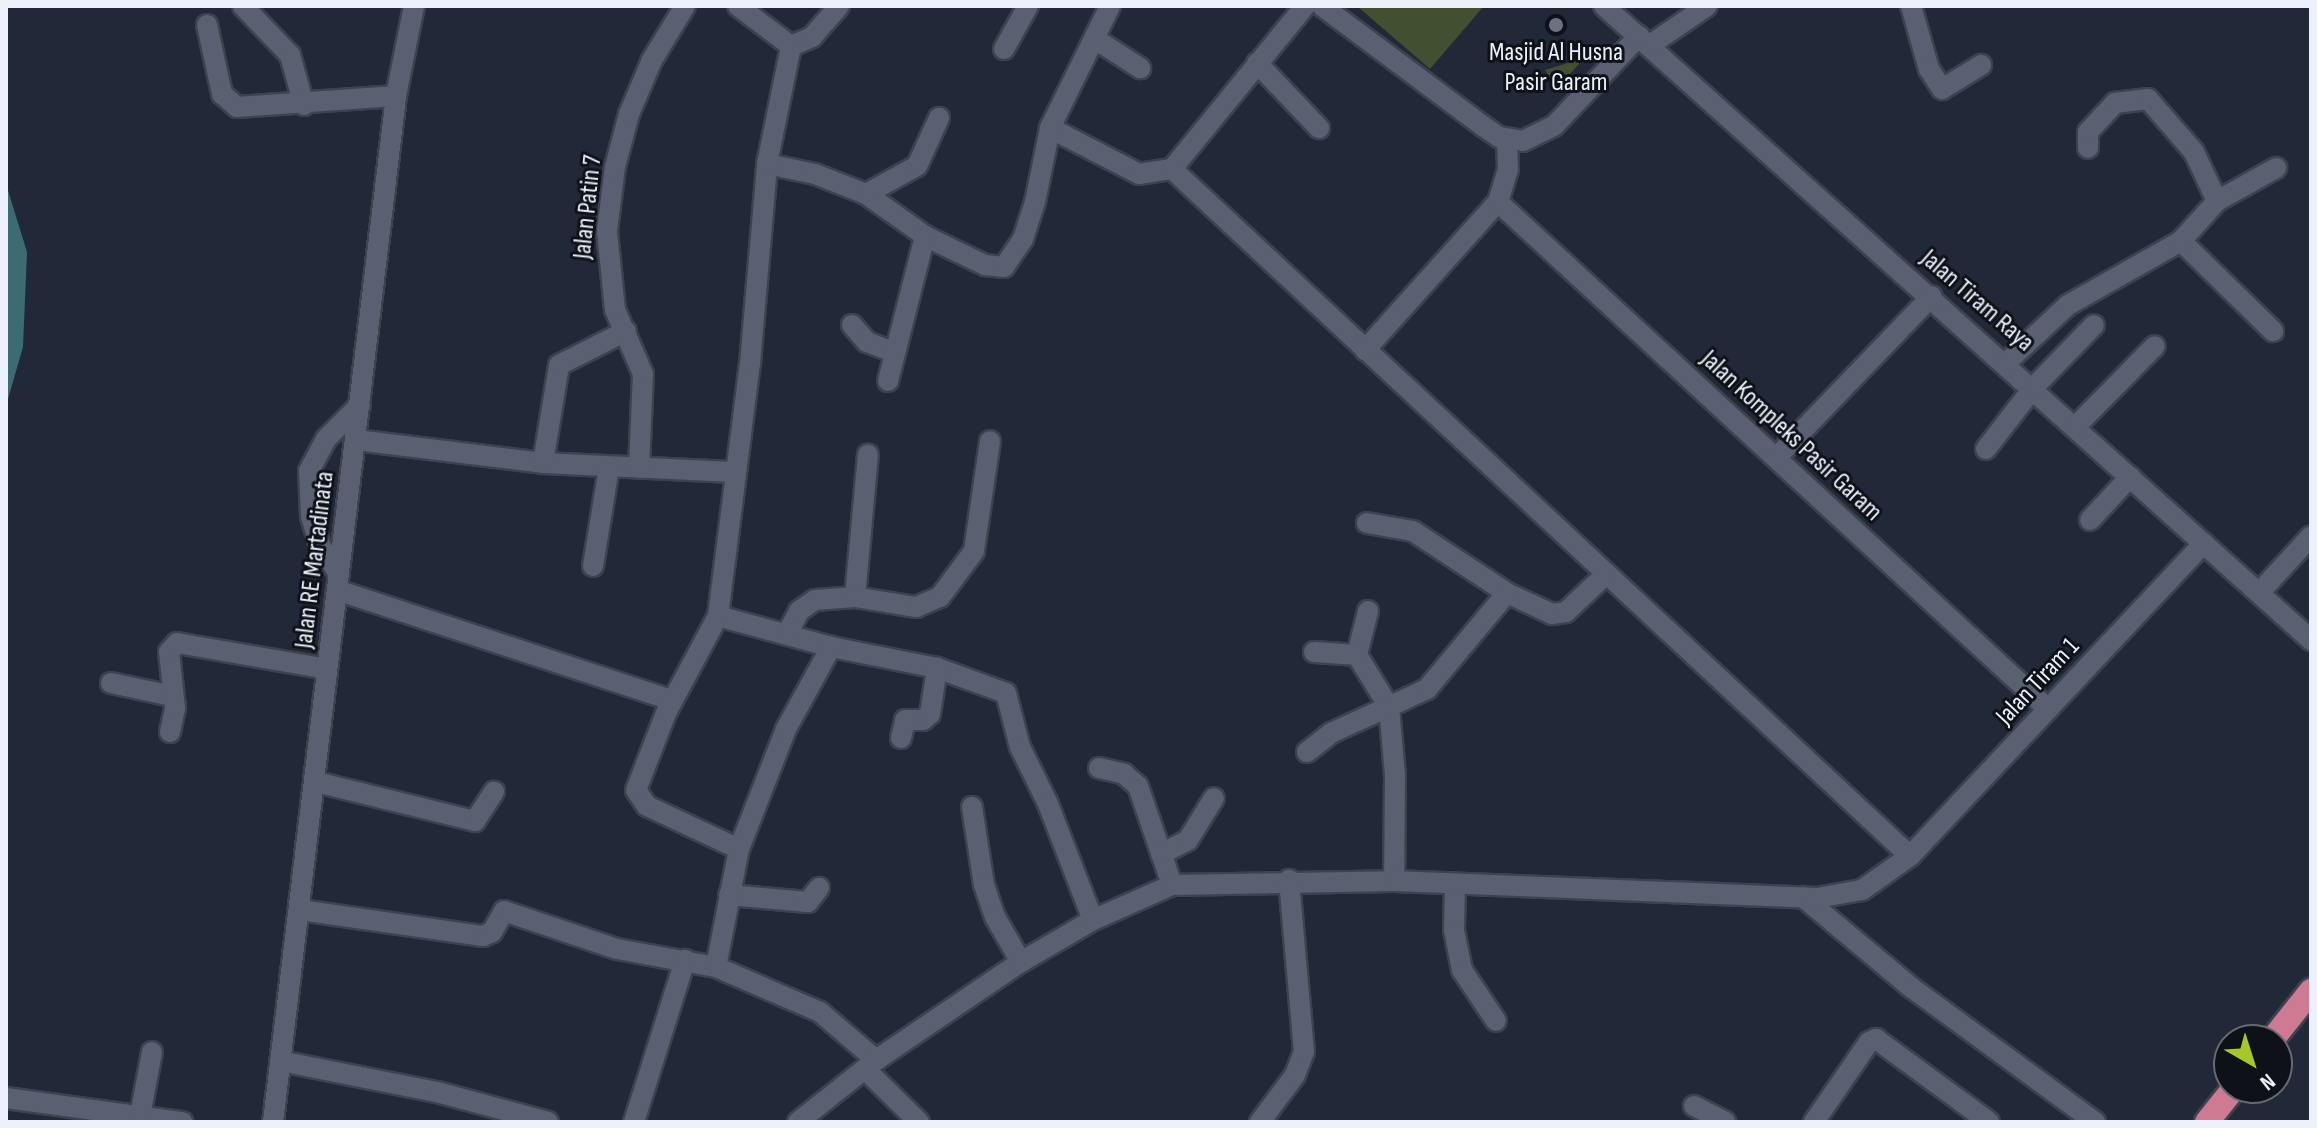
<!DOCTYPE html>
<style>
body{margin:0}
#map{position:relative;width:2317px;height:1128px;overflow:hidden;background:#212837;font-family:"Sofia Sans Condensed",sans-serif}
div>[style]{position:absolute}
.green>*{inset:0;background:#405031}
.water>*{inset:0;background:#3c6b74}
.roads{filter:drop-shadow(2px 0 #3c424e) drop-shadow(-2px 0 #3c424e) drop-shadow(0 2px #3c424e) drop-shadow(0 -2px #3c424e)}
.minor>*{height:20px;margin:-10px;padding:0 10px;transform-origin:10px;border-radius:10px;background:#586071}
.trunk>*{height:24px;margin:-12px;padding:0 12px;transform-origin:12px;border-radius:12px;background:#ce7a92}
.dots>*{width:22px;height:22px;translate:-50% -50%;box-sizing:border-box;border:4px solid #0e1118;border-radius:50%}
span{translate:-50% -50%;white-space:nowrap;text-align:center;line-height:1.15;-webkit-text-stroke:6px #0e1118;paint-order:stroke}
.poi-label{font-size:26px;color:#ebf0fa}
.street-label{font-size:26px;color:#ebf0fa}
.frame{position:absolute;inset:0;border:8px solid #ebf0fa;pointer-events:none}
.north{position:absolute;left:2213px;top:1024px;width:80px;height:80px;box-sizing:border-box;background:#0e1118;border:2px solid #666a72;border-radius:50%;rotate:141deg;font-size:22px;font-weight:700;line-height:32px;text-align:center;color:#ebf0fa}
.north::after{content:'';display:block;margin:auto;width:28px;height:36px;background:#a4c825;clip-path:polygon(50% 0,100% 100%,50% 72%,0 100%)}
</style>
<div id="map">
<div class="green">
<i style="clip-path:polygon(1357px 6px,1484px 6px,1430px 69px)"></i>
<i style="clip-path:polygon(1584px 58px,1557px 89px,1545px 70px)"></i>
</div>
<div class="water">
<i style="clip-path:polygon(6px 184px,27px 252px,23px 347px,6px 406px)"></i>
</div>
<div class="roads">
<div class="minor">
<i style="left:243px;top:6px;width:68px;rotate:46.2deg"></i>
<i style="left:290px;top:55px;width:52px;rotate:74.4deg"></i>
<i style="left:738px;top:6px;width:66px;rotate:37deg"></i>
<i style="left:1322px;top:6px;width:201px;rotate:36.7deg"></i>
<i style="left:1483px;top:126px;width:19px;rotate:35deg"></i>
<i style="left:1499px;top:137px;width:24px;rotate:9deg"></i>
<i style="left:1523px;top:141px;width:34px;rotate:-26deg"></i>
<i style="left:1554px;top:126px;width:124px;rotate:-46.6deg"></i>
<i style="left:1604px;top:6px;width:950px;rotate:41.88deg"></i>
<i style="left:1911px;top:6px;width:66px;rotate:74.1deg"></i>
<i style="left:1929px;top:69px;width:24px;rotate:57deg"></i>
<i style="left:1942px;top:89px;width:46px;rotate:-31.6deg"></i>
<i style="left:207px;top:25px;width:71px;rotate:77.7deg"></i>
<i style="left:222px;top:94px;width:20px;rotate:41deg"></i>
<i style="left:237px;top:107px;width:159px;rotate:-4deg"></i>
<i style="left:1095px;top:39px;width:54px;rotate:32.8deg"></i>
<i style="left:1650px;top:45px;width:69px;rotate:-34.4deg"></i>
<i style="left:791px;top:46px;width:23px;rotate:-23deg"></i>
<i style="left:812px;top:37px;width:41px;rotate:-48.9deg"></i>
<i style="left:1004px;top:49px;width:49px;rotate:-60.8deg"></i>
<i style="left:1257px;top:63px;width:90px;rotate:46.4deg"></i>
<i style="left:1050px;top:128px;width:100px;rotate:27.3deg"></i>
<i style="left:1139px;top:174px;width:33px;rotate:-9deg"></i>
<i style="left:1172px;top:169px;width:210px;rotate:-50.8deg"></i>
<i style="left:2088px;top:148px;width:16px;rotate:-90deg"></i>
<i style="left:2088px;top:132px;width:40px;rotate:-47deg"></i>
<i style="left:2115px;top:103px;width:33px;rotate:-7deg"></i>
<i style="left:2148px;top:99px;width:70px;rotate:49deg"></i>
<i style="left:2194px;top:152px;width:54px;rotate:64.9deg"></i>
<i style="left:767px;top:164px;width:49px;rotate:11.8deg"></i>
<i style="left:815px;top:174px;width:55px;rotate:21.4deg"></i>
<i style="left:866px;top:194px;width:72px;rotate:35.4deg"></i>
<i style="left:925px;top:236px;width:67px;rotate:25.8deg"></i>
<i style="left:985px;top:265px;width:19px;rotate:6deg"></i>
<i style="left:1004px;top:267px;width:34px;rotate:-56deg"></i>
<i style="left:1023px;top:239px;width:39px;rotate:-72deg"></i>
<i style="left:1035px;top:202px;width:76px;rotate:-78.5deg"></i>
<i style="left:1050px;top:128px;width:136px;rotate:-63.8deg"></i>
<i style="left:1172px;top:169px;width:1008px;rotate:42.95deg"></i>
<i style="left:866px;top:194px;width:58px;rotate:-28.8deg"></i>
<i style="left:917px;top:166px;width:53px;rotate:-65.4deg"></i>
<i style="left:1498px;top:202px;width:748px;rotate:42.67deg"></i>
<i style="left:2181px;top:241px;width:129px;rotate:44.4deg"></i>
<i style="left:852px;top:325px;width:23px;rotate:49deg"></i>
<i style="left:867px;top:342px;width:28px;rotate:21deg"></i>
<i style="left:1365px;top:350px;width:199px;rotate:-48.1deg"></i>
<i style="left:1498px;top:202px;width:34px;rotate:-73deg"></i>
<i style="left:1508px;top:170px;width:31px;rotate:-92deg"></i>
<i style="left:2007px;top:362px;width:83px;rotate:-43.1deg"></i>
<i style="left:2068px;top:305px;width:130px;rotate:-29.5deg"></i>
<i style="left:2181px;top:241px;width:54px;rotate:-48deg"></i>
<i style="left:2217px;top:201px;width:68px;rotate:-29.2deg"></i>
<i style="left:888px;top:381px;width:150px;rotate:-75.7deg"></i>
<i style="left:2076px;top:426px;width:112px;rotate:-45.4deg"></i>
<i style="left:356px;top:440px;width:188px;rotate:7deg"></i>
<i style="left:543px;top:463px;width:190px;rotate:2.7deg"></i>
<i style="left:1986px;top:449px;width:78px;rotate:-52.3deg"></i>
<i style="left:2034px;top:387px;width:86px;rotate:-45.9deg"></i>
<i style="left:1777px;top:457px;width:223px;rotate:-46.1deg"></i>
<i style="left:543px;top:463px;width:99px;rotate:-80.7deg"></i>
<i style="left:559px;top:365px;width:75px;rotate:-26.9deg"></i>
<i style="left:639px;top:468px;width:94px;rotate:-87.6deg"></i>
<i style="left:643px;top:374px;width:70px;rotate:-113.6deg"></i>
<i style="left:615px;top:310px;width:79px;rotate:-95.8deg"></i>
<i style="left:607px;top:231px;width:64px;rotate:-82.9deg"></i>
<i style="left:615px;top:167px;width:55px;rotate:-75.2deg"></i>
<i style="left:629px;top:114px;width:59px;rotate:-66.9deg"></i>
<i style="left:652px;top:60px;width:63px;rotate:-58.6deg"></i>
<i style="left:2090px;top:520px;width:59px;rotate:-47.1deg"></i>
<i style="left:1367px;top:523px;width:47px;rotate:9.9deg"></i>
<i style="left:1413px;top:531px;width:113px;rotate:33.4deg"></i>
<i style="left:1507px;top:593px;width:50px;rotate:25deg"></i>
<i style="left:1552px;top:614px;width:14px;rotate:-8deg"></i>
<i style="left:1566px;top:612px;width:52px;rotate:-43.5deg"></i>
<i style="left:593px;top:566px;width:100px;rotate:-80.8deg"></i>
<i style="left:339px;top:574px;width:34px;rotate:-124deg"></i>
<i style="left:320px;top:546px;width:31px;rotate:-107deg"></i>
<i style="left:311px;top:516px;width:45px;rotate:-92.5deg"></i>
<i style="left:309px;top:471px;width:36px;rotate:-62deg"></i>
<i style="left:326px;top:439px;width:48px;rotate:-45deg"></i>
<i style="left:337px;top:590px;width:353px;rotate:18.2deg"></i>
<i style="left:2259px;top:593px;width:77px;rotate:-47.6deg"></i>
<i style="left:855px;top:597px;width:143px;rotate:-84.8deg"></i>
<i style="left:1368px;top:611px;width:45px;rotate:104deg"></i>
<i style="left:1357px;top:655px;width:61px;rotate:58.4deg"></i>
<i style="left:1389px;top:707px;width:69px;rotate:85deg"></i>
<i style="left:1395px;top:776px;width:105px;rotate:90.5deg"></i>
<i style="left:718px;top:616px;width:117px;rotate:15.3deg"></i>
<i style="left:831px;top:647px;width:108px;rotate:11.2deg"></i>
<i style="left:937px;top:668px;width:73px;rotate:19.9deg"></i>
<i style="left:1006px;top:693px;width:56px;rotate:75.5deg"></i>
<i style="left:1020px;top:747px;width:64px;rotate:63.8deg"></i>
<i style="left:1048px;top:804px;width:124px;rotate:68.8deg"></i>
<i style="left:787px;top:634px;width:26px;rotate:-62deg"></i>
<i style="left:799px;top:611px;width:19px;rotate:-35deg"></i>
<i style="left:815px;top:600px;width:40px;rotate:-4.3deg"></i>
<i style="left:855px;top:597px;width:62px;rotate:9.3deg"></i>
<i style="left:916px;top:607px;width:26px;rotate:-23deg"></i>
<i style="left:940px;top:597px;width:57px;rotate:-53.5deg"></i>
<i style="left:974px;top:551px;width:111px;rotate:-81.7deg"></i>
<i style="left:1314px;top:652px;width:43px;rotate:4deg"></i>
<i style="left:111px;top:683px;width:62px;rotate:12deg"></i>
<i style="left:170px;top:732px;width:25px;rotate:-78deg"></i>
<i style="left:175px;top:708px;width:56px;rotate:-96.1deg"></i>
<i style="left:169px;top:652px;width:12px;rotate:-48deg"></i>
<i style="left:177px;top:643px;width:152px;rotate:9.8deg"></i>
<i style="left:901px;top:738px;width:18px;rotate:-77deg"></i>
<i style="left:905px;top:720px;width:18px"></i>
<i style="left:923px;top:720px;width:9px;rotate:-41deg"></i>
<i style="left:930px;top:714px;width:47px;rotate:-81.3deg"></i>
<i style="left:1307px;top:752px;width:31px;rotate:-38deg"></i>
<i style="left:1331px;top:733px;width:106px;rotate:-24.6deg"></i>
<i style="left:1427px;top:689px;width:125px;rotate:-50.2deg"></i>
<i style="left:1099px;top:768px;width:26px;rotate:13deg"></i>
<i style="left:1124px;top:774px;width:18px;rotate:41deg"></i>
<i style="left:1138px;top:786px;width:105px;rotate:71deg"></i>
<i style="left:316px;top:782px;width:164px;rotate:13.8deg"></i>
<i style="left:475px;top:821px;width:35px;rotate:-57deg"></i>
<i style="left:972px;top:807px;width:79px;rotate:81.3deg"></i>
<i style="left:984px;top:885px;width:34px;rotate:71deg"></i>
<i style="left:995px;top:917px;width:52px;rotate:60deg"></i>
<i style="left:739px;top:849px;width:129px;rotate:-68.6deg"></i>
<i style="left:786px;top:729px;width:94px;rotate:-61.2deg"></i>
<i style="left:1161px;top:854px;width:30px;rotate:-27deg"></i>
<i style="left:1188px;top:840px;width:49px;rotate:-58.2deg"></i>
<i style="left:1455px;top:885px;width:45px;rotate:91.3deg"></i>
<i style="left:1454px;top:930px;width:41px;rotate:78.7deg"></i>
<i style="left:1462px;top:970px;width:61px;rotate:56.3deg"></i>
<i style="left:729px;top:895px;width:79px;rotate:5.1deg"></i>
<i style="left:808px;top:902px;width:18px;rotate:-52deg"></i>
<i style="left:1803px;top:897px;width:142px;rotate:39.9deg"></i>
<i style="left:1912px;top:988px;width:227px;rotate:36.2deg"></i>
<i style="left:300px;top:910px;width:185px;rotate:8.1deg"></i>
<i style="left:483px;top:936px;width:10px;rotate:-24deg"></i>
<i style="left:492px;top:932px;width:24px;rotate:-60deg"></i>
<i style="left:504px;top:911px;width:119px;rotate:18.6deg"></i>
<i style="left:617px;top:949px;width:101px;rotate:10.3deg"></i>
<i style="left:716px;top:967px;width:113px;rotate:23.4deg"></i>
<i style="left:820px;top:1012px;width:74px;rotate:40.6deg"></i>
<i style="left:716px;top:967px;width:120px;rotate:-79deg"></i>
<i style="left:739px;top:849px;width:102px;rotate:-154.9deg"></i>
<i style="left:647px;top:806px;width:19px;rotate:-125deg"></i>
<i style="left:636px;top:790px;width:83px;rotate:-68.7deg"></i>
<i style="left:666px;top:713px;width:110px;rotate:-61.8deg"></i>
<i style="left:718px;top:616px;width:254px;rotate:-82.8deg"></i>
<i style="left:750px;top:364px;width:201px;rotate:-85.1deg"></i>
<i style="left:767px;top:164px;width:120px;rotate:-78.5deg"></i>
<i style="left:280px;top:1061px;width:160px;rotate:11.2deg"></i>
<i style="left:437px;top:1092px;width:115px;rotate:15.1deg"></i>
<i style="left:866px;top:1070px;width:74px;rotate:44.5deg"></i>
<i style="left:6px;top:1098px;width:178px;rotate:7.8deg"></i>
<i style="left:1694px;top:1106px;width:35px;rotate:27deg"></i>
<i style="left:140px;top:1116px;width:65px;rotate:-79.4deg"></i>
<i style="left:273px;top:1122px;width:1033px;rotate:-83.16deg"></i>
<i style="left:396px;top:96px;width:92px;rotate:-78.7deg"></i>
<i style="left:634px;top:1122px;width:170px;rotate:-72.5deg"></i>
<i style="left:798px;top:1122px;width:100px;rotate:-38.5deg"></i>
<i style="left:876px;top:1060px;width:175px;rotate:-34.1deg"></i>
<i style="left:1021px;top:962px;width:83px;rotate:-30.3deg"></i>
<i style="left:1093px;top:920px;width:86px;rotate:-23.9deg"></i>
<i style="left:1172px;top:885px;width:222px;rotate:-1deg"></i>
<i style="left:1394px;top:881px;width:423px;rotate:2.3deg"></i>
<i style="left:1817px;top:898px;width:46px;rotate:-10.1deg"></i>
<i style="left:1862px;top:890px;width:59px;rotate:-35.3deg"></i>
<i style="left:1910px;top:856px;width:429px;rotate:-46.8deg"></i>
<i style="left:1260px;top:1122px;width:59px;rotate:-53.3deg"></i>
<i style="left:1295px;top:1075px;width:25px;rotate:-69deg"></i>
<i style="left:1304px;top:1052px;width:173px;rotate:-95deg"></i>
<i style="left:1814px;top:1122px;width:97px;rotate:-55.5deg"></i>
<i style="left:1869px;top:1042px;width:8px;rotate:-23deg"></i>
<i style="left:1876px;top:1039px;width:140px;rotate:36.3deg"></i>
</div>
<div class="trunk">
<i style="left:2272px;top:1040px;width:63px;rotate:-51.5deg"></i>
<i style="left:2207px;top:1122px;width:43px;rotate:-51.5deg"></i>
</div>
</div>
<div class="dots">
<i style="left:1556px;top:25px;background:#6b7280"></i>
</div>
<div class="poi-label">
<span style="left:1556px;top:68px">Masjid Al Husna<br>Pasir Garam</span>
</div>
<div class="street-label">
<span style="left:588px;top:207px;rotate:-84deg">Jalan Patin 7</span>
<span style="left:1977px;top:301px;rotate:41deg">Jalan Tiram Raya</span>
<span style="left:1791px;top:436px;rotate:43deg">Jalan Kompleks Pasir Garam</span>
<span style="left:315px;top:560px;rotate:-83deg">Jalan RE Martadinata</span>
<span style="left:2038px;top:682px;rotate:-47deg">Jalan Tiram 1</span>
</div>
<div class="frame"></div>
<div class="north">N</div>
</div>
